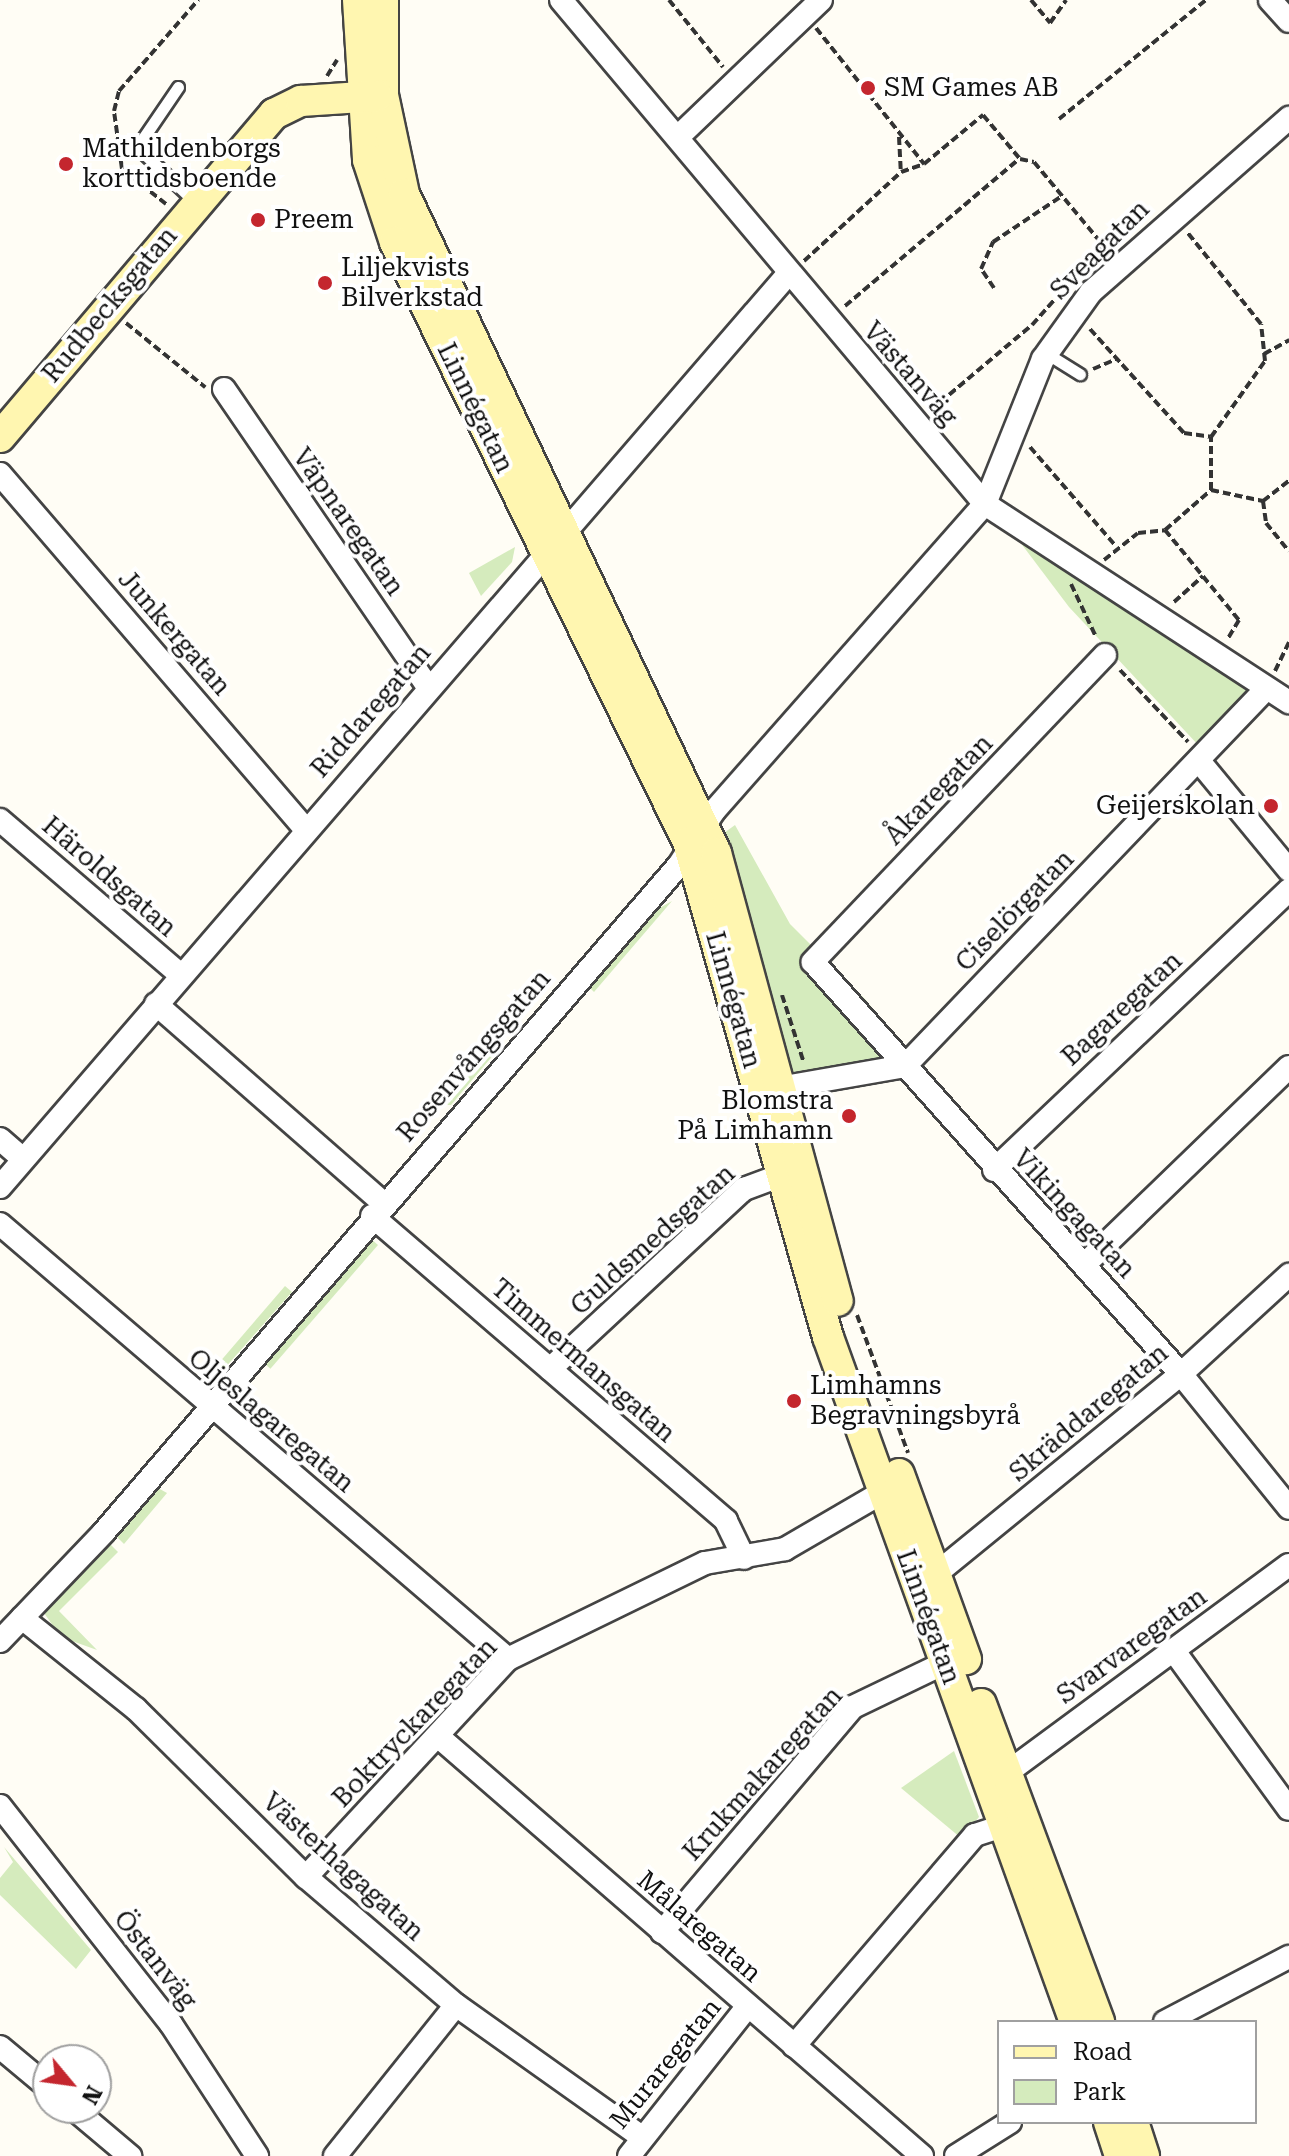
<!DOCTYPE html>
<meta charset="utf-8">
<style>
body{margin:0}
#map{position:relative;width:1289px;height:2156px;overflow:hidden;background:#fffdf5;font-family:"Roboto Serif",serif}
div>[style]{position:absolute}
.green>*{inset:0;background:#d5ebbd;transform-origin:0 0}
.path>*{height:4px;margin-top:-2px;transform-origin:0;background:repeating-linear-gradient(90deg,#333 0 8px,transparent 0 12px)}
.roads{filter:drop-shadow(2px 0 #444) drop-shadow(-2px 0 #444) drop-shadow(0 2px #444) drop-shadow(0 -2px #444)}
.lane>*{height:11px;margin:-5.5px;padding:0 5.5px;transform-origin:5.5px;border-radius:5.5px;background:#fff}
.street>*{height:22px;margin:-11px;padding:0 11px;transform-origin:11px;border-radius:11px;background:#fff}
.secondary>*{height:30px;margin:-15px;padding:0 15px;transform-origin:15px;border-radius:15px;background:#fff6b0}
.dots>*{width:22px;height:22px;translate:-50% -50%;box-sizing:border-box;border:4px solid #fff;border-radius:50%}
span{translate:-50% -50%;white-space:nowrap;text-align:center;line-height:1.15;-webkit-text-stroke:8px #fff;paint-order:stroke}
.poi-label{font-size:26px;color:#111}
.left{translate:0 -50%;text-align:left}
.right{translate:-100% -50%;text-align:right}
.street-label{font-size:26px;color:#111}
.legend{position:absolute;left:997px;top:2020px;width:260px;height:104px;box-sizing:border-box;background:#fff;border:2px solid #a0a0a0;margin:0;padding:10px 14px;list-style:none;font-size:24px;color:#111}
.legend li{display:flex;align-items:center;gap:16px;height:40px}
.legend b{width:40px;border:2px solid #a0a0a0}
.north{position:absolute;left:32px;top:2044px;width:80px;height:80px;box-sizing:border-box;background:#fff;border:2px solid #a0a0a0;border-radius:50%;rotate:119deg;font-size:22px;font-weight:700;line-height:32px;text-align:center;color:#111}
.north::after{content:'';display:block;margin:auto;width:28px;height:36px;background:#c4262e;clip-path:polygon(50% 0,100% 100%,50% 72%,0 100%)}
</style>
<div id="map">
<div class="green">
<i style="clip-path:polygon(1011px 530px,1253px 690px,1201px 748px,1069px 607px)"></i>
<i style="clip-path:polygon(515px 547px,512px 562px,481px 596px,469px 573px)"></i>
<i style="clip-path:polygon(735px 825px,790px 924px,866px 1000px,917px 1065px,797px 1099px,758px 946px,717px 838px)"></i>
<i style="clip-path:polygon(672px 901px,594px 992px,588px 986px,649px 914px)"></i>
<i style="clip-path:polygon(495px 1041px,501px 1046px,451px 1105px,440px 1105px)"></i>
<i style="left:378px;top:1245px;width:164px;height:19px;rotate:131deg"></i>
<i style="clip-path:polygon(285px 1286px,292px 1292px,216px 1378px,206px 1378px)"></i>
<i style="clip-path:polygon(158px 1488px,167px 1493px,124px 1544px,116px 1536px)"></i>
<i style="clip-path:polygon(110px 1544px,118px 1552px,59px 1611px,97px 1650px,61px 1637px,44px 1613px)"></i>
<i style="clip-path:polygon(954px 1751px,979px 1817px,961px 1838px,901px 1788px)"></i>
<i style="clip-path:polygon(4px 1847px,91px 1950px,76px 1969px,0 1895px,0 1878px,13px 1862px)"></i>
</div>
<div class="path">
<i style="left:669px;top:0;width:86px;rotate:51.1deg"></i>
<i style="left:1031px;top:0;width:30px;rotate:50deg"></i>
<i style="left:1050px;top:23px;width:28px;rotate:-55deg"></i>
<i style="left:816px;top:28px;width:174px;rotate:51.5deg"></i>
<i style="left:327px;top:76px;width:19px;rotate:-58deg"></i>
<i style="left:1059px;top:119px;width:189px;rotate:-39deg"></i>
<i style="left:899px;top:137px;width:35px;rotate:87deg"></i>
<i style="left:166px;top:204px;width:56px;rotate:-141.5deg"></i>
<i style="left:122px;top:169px;width:59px;rotate:-97.9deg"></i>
<i style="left:114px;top:111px;width:21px;rotate:-76deg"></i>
<i style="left:119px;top:91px;width:121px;rotate:-49deg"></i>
<i style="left:804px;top:261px;width:132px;rotate:-42.5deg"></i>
<i style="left:901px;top:172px;width:24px;rotate:-19deg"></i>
<i style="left:924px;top:164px;width:77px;rotate:-39.7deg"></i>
<i style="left:983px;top:115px;width:57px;rotate:49.9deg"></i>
<i style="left:1020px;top:159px;width:14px;rotate:12deg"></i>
<i style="left:1034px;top:162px;width:114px;rotate:50.3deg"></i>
<i style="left:994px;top:288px;width:23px;rotate:-124deg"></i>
<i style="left:981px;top:269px;width:30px;rotate:-66deg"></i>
<i style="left:993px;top:242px;width:83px;rotate:-33.7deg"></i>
<i style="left:845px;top:306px;width:228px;rotate:-40.2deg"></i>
<i style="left:126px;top:323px;width:102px;rotate:39deg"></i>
<i style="left:1090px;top:329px;width:140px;rotate:47.9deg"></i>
<i style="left:1184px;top:433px;width:27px;rotate:8deg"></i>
<i style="left:1211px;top:437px;width:93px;rotate:-54.6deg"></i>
<i style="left:1265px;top:361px;width:37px;rotate:-96deg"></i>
<i style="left:1261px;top:324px;width:118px;rotate:-128.8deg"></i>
<i style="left:1264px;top:354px;width:29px;rotate:-29deg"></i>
<i style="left:1093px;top:369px;width:25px;rotate:-23deg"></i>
<i style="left:931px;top:410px;width:132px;rotate:-40.1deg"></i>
<i style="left:1032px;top:325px;width:107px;rotate:-48.4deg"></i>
<i style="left:1030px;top:447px;width:130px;rotate:49.1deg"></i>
<i style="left:1211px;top:490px;width:53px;rotate:11.9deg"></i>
<i style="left:1263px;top:501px;width:33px;rotate:-38deg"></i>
<i style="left:1263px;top:501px;width:22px;rotate:82deg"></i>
<i style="left:1266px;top:523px;width:36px;rotate:51deg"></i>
<i style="left:1165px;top:530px;width:117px;rotate:50.6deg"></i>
<i style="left:1239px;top:620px;width:21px;rotate:121deg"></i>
<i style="left:1104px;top:560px;width:43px;rotate:-38.5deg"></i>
<i style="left:1138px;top:533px;width:27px;rotate:-6deg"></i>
<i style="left:1165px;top:530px;width:61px;rotate:-41deg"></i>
<i style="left:1211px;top:490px;width:53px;rotate:-90deg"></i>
<i style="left:1071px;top:584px;width:59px;rotate:64.7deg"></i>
<i style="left:1174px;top:602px;width:39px;rotate:-42deg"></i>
<i style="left:1120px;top:670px;width:99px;rotate:46.6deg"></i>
<i style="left:1275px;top:671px;width:32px;rotate:-64deg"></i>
<i style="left:782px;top:995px;width:71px;rotate:72.1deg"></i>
<i style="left:857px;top:1315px;width:147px;rotate:69.7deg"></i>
</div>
<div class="roads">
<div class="lane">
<i style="left:178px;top:87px;width:73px;rotate:124.3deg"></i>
<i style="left:137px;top:147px;width:80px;rotate:43.5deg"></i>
<i style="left:1046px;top:353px;width:40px;rotate:32deg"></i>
</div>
<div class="street">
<i style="left:561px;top:0;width:659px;rotate:49.93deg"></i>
<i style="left:985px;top:504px;width:363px;rotate:33.1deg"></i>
<i style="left:1270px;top:0;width:28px;rotate:48deg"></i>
<i style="left:678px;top:137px;width:198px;rotate:-43.8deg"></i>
<i style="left:224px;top:389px;width:361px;rotate:55.6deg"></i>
<i style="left:0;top:474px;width:467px;rotate:49.3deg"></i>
<i style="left:1105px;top:655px;width:424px;rotate:133.6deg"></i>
<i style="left:813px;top:962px;width:552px;rotate:48.23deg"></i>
<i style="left:1181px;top:1374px;width:172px;rotate:51.1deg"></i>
<i style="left:1199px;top:761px;width:141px;rotate:50.5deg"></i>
<i style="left:0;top:820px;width:238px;rotate:40.6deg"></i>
<i style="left:156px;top:1004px;width:302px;rotate:41.2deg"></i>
<i style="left:768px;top:1090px;width:139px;rotate:-9.9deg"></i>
<i style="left:905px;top:1066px;width:523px;rotate:-46.24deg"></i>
<i style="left:0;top:1139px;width:30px;rotate:41deg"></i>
<i style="left:994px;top:1170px;width:407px;rotate:-43.5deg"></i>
<i style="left:0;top:1187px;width:1206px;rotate:-49.2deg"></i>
<i style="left:372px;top:1216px;width:467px;rotate:40.7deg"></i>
<i style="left:726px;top:1521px;width:41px;rotate:64.1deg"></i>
<i style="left:0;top:1224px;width:669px;rotate:40.57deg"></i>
<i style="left:1084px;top:1265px;width:285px;rotate:-44deg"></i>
<i style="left:550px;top:1369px;width:265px;rotate:-42.9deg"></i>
<i style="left:744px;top:1189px;width:54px;rotate:-20.4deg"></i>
<i style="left:926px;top:1582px;width:329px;rotate:-39.2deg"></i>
<i style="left:1181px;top:1374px;width:147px;rotate:-42.5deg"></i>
<i style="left:22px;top:1618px;width:146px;rotate:38.6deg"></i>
<i style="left:136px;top:1709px;width:239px;rotate:44.7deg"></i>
<i style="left:306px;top:1877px;width:197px;rotate:40.5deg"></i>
<i style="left:456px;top:2005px;width:229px;rotate:35.4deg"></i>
<i style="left:0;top:1641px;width:151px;rotate:-46.3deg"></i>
<i style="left:104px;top:1532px;width:881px;rotate:-49.24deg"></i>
<i style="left:679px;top:865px;width:64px;rotate:-57.1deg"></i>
<i style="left:714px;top:811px;width:409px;rotate:-48.6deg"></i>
<i style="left:985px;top:504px;width:156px;rotate:-68.2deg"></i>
<i style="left:1043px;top:359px;width:82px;rotate:-54.4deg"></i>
<i style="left:1091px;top:292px;width:264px;rotate:-41.3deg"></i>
<i style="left:1174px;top:1651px;width:195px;rotate:54deg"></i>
<i style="left:440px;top:1738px;width:638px;rotate:40.93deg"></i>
<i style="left:1008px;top:1772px;width:349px;rotate:-36.4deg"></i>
<i style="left:0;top:1806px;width:277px;rotate:51.9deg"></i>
<i style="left:171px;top:2024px;width:158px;rotate:56.9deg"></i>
<i style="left:306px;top:1877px;width:297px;rotate:-47.2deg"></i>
<i style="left:508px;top:1659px;width:219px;rotate:-26deg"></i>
<i style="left:705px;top:1563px;width:81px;rotate:-9.9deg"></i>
<i style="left:785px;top:1549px;width:113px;rotate:-30.2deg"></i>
<i style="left:662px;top:1932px;width:295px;rotate:-49.7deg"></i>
<i style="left:853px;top:1707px;width:115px;rotate:-25.7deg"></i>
<i style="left:1165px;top:2022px;width:140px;rotate:-27.7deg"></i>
<i style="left:794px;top:2046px;width:278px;rotate:-49.4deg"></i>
<i style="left:975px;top:1835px;width:45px;rotate:-18deg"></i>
<i style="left:0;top:2047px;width:62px;rotate:39.8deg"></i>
<i style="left:73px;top:2108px;width:75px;rotate:40.1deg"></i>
<i style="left:335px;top:2156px;width:193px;rotate:-51.3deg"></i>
<i style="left:629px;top:2156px;width:191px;rotate:-51.6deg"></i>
<i style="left:956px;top:2156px;width:64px;rotate:-32.2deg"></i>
</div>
<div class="secondary">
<i style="left:358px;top:0;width:160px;rotate:86.4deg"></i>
<i style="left:368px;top:160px;width:86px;rotate:71.8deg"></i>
<i style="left:395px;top:242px;width:668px;rotate:63.97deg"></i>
<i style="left:688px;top:842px;width:514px;rotate:74.21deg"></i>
<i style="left:828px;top:1337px;width:728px;rotate:70.17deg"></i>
<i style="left:383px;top:0;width:95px;rotate:90deg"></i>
<i style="left:383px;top:95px;width:101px;rotate:78deg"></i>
<i style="left:404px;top:194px;width:729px;rotate:64.67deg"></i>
<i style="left:716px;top:853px;width:464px;rotate:74.8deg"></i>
<i style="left:0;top:437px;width:424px;rotate:-49.7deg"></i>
<i style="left:274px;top:114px;width:30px;rotate:-26deg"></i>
<i style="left:301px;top:101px;width:76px;rotate:-3.8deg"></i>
<i style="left:899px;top:1474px;width:197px;rotate:70.1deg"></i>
<i style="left:981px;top:1704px;width:339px;rotate:69.6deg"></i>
<i style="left:1109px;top:2122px;width:36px;rotate:72deg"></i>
<i style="left:1133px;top:2122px;width:36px;rotate:72deg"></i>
</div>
</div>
<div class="dots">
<i style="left:868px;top:88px;background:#c4262e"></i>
<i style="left:66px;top:164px;background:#c4262e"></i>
<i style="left:258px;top:220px;background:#c4262e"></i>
<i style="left:325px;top:283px;background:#c4262e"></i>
<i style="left:1271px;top:806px;background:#c4262e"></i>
<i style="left:849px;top:1116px;background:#c4262e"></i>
<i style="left:794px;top:1401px;background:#c4262e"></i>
</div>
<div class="poi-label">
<span class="left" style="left:884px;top:88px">SM Games AB</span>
<span class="left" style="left:82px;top:164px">Mathildenborgs<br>korttidsboende</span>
<span class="left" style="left:274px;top:220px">Preem</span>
<span class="left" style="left:341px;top:283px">Liljekvists<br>Bilverkstad</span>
<span class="right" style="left:1255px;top:806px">Geijerskolan</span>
<span class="right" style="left:833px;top:1116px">Blomstra<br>På Limhamn</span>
<span class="left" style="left:810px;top:1401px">Limhamns<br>Begravningsbyrå</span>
</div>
<div class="street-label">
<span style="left:1100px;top:250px;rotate:-45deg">Sveagatan</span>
<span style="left:110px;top:305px;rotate:-50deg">Rudbecksgatan</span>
<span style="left:910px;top:374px;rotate:49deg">Västanväg</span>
<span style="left:475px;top:408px;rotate:64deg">Linnégatan</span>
<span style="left:348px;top:522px;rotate:55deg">Väpnaregatan</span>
<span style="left:174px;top:633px;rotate:49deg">Junkergatan</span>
<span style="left:371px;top:711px;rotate:-49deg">Riddaregatan</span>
<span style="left:939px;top:790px;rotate:-46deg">Åkaregatan</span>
<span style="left:109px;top:877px;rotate:41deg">Häroldsgatan</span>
<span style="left:1015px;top:911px;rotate:-46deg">Ciselörgatan</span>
<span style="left:733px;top:1000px;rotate:74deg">Linnégatan</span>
<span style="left:1122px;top:1009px;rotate:-43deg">Bagaregatan</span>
<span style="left:474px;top:1056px;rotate:-49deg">Rosenvångsgatan</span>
<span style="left:1074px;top:1214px;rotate:47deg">Vikingagatan</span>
<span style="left:653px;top:1240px;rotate:-42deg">Guldsmedsgatan</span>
<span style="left:583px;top:1361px;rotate:41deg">Timmermansgatan</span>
<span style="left:1089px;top:1413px;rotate:-40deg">Skräddaregatan</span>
<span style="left:271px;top:1421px;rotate:40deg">Oljeslagaregatan</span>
<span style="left:928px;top:1617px;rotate:70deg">Linnégatan</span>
<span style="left:1132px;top:1646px;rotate:-36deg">Svarvaregatan</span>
<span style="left:415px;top:1723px;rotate:-46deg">Boktryckaregatan</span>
<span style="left:763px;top:1774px;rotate:-48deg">Krukmakaregatan</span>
<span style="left:343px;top:1867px;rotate:42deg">Västerhagagatan</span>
<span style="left:699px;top:1927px;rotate:41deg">Målaregatan</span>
<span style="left:155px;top:1960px;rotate:52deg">Östanväg</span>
<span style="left:666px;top:2064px;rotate:-51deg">Muraregatan</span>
</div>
<ul class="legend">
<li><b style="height:10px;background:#fff6b0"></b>Road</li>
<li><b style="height:22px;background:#d5ebbd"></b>Park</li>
</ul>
<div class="north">N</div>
</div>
